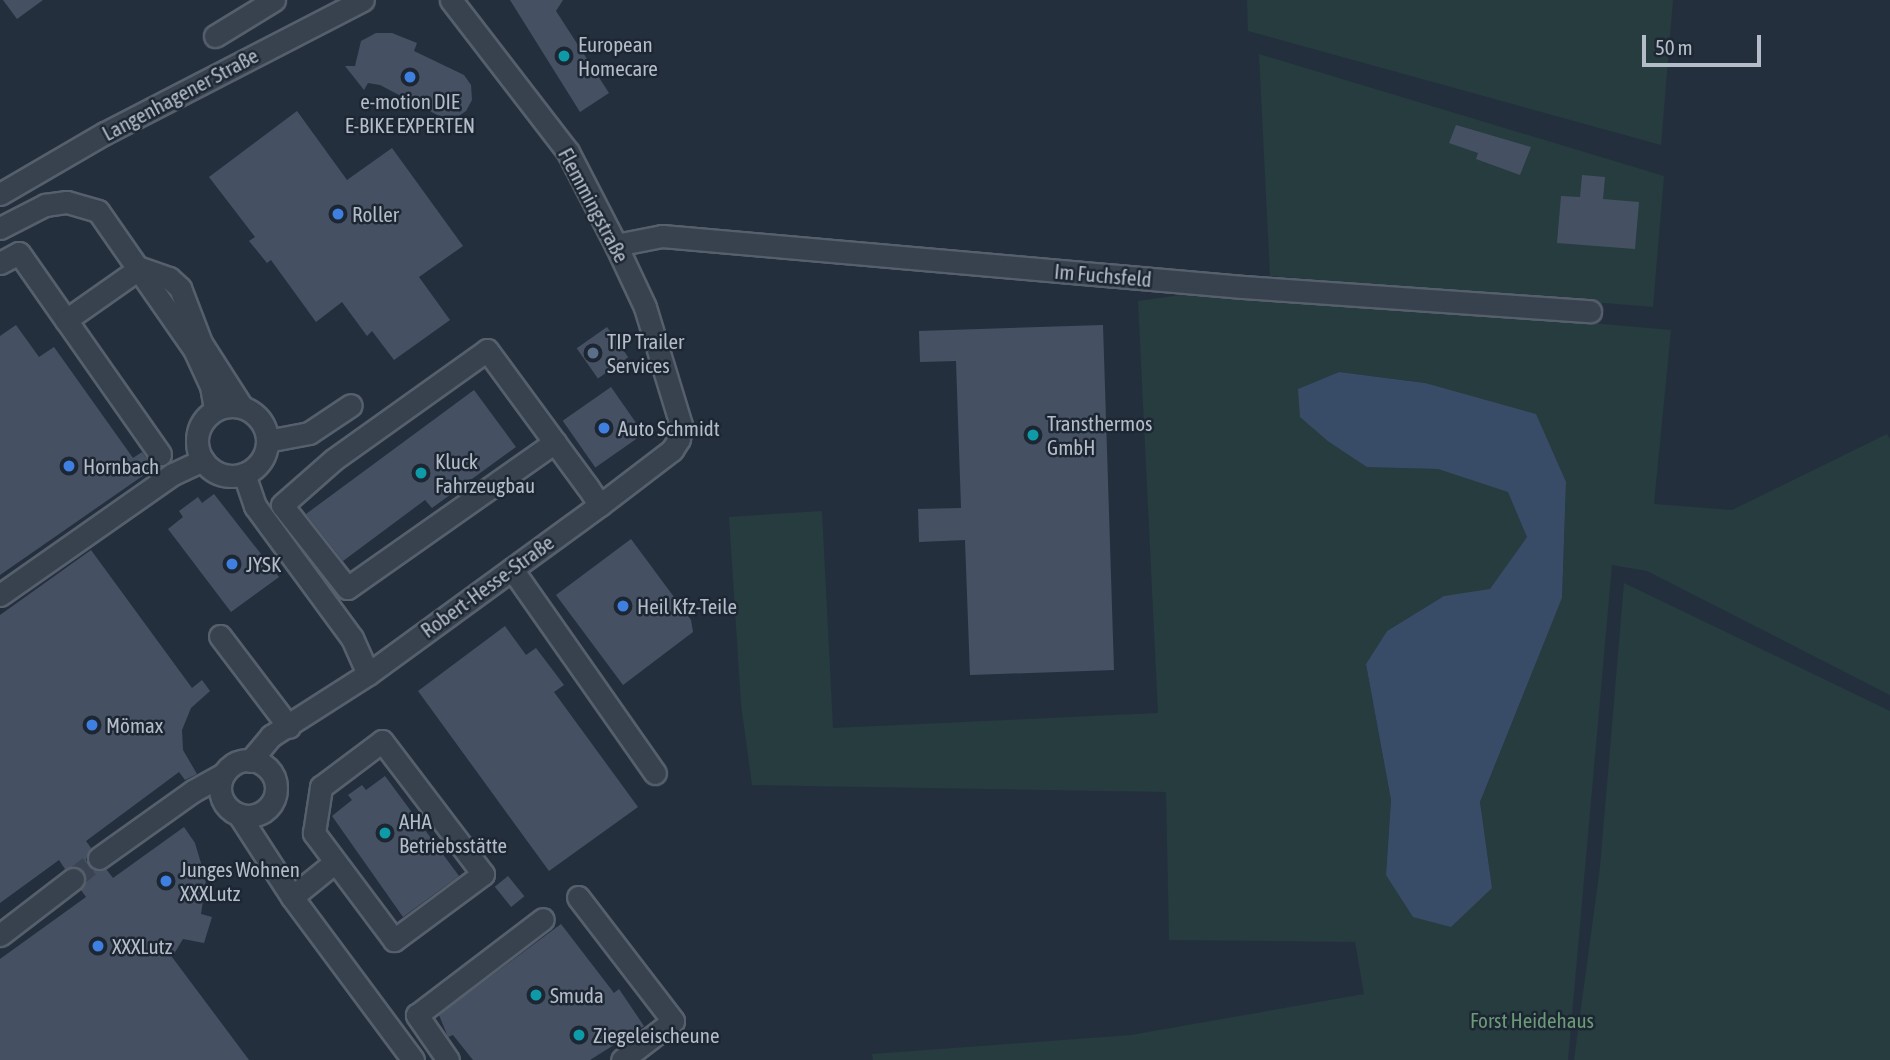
<!DOCTYPE html>
<meta charset="utf-8">
<style>
body{margin:0}
#map{position:relative;width:1890px;height:1060px;overflow:hidden;background:#242f3e;font-family:"Asap Condensed",sans-serif}
div>[style]{position:absolute}
.green>*{inset:0;background:#263c3f}
.water>*{inset:0;background:#394c67}
.building>*{inset:0;background:#455162;transform-origin:0 0}
.minor-tunnel>*{height:21px;margin-top:-10.5px;transform-origin:0;background:repeating-linear-gradient(90deg,#3a4453 0 21px,transparent 0 31px)}
.roads{filter:drop-shadow(2px 0 #565f6c) drop-shadow(-2px 0 #565f6c) drop-shadow(0 2px #565f6c) drop-shadow(0 -2px #565f6c)}
.minor>*{height:21px;margin:-10.5px;padding:0 10.5px;transform-origin:10.5px;border-radius:10.5px;background:#38414e}
.minor>.ring{margin:-10.5px;padding:0;box-sizing:content-box;background:none;border:21px solid #38414e;border-radius:50%}
.dots>*{width:19px;height:19px;translate:-50% -50%;box-sizing:border-box;border:4px solid #1d2633;border-radius:50%}
span{translate:-50% -50%;white-space:nowrap;text-align:center;line-height:1.15;-webkit-text-stroke:5px #1d2633;paint-order:stroke}
.poi-label{font-size:21px;color:#b4bcc9}
.left{translate:0 -50%;text-align:left}
.street-label{font-size:21px;color:#b4bcc9}
.park-label{font-size:21px;color:#6b9a76}
.scale{position:absolute;left:1642px;top:35px;width:119px;height:32px;box-sizing:border-box;border:4px solid #b4bcc9;border-top:0;padding-left:9px;font-size:21px;line-height:24px;white-space:nowrap;color:#b4bcc9;-webkit-text-stroke:5px #1d2633;paint-order:stroke}
</style>
<div id="map">
<div class="green">
<i style="clip-path:polygon(1247px 0,1673px 0,1661px 145px,1248px 31px)"></i>
<i style="clip-path:polygon(1259px 54px,1664px 176px,1653px 307px,1270px 276px)"></i>
<i style="clip-path:polygon(evenodd,1217px 290px,1671px 330px,1654px 504px,1732px 510px,1887px 434px,1890px 439px,1890px 695px,1647px 571px,1612px 565px,1568px 1060px,873px 1060px,872px 1054px,1131px 1035px,1364px 994px,1355px 942px,1169px 940px,1166px 792px,752px 785px,741px 704px,729px 517px,822px 511px,833px 728px,1158px 713px,1138px 301px,1217px 290px,1339px 372px,1426px 383px,1566px 482px,1562px 598px,1480px 802px,1492px 888px,1386px 875px,1391px 800px,1366px 664px,1387px 631px,1444px 596px,1490px 590px,1527px 537px,1509px 492px,1438px 469px,1367px 466px,1329px 442px,1298px 389px,1339px 372px)"></i>
<i style="clip-path:polygon(1624px 583px,1890px 711px,1890px 1060px,1574px 1060px,1600px 867px)"></i>
</div>
<div class="water">
<i style="clip-path:polygon(1339px 372px,1425px 383px,1536px 414px,1566px 482px,1562px 598px,1480px 802px,1492px 888px,1451px 927px,1413px 917px,1386px 875px,1391px 800px,1366px 664px,1387px 631px,1444px 596px,1490px 589px,1527px 537px,1508px 492px,1438px 469px,1367px 467px,1329px 442px,1300px 417px,1298px 389px)"></i>
</div>
<div class="building">
<i style="clip-path:polygon(3px 0,43px 0,17px 19px)"></i>
<i style="clip-path:polygon(510px 0,563px 0,556px 11px,609px 93px,580px 112px)"></i>
<i style="clip-path:polygon(376px 33px,392px 33px,417px 43px,414px 51px,464px 75px,471px 85px,472px 100px,466px 111px,456px 118px,443px 118px,380px 85px,368px 83px,364px 90px,345px 66px,355px 66px,361px 41px)"></i>
<i style="clip-path:polygon(297px 111px,347px 180px,392px 148px,463px 246px,419px 277px,450px 320px,394px 360px,372px 331px,367px 336px,342px 302px,316px 322px,271px 260px,267px 263px,249px 241px,255px 237px,209px 177px)"></i>
<i style="clip-path:polygon(1456px 125px,1531px 147px,1520px 175px,1476px 159px,1478px 153px,1449px 143px)"></i>
<i style="clip-path:polygon(1582px 175px,1605px 177px,1603px 199px,1639px 202px,1635px 249px,1557px 243px,1561px 196px,1580px 197px)"></i>
<i style="clip-path:polygon(16px 325px,39px 357px,54px 347px,133px 458px,142px 452px,154px 468px,0 575px,0 336px)"></i>
<i style="clip-path:polygon(1103px 325px,1114px 670px,970px 675px,965px 540px,919px 542px,918px 509px,961px 508px,956px 361px,920px 362px,919px 331px)"></i>
<i style="left:607px;top:327px;width:37px;height:37px;rotate:55deg"></i>
<i style="left:611px;top:387px;width:57px;height:59px;rotate:55deg"></i>
<i style="clip-path:polygon(474px 390px,516px 447px,432px 508px,425px 500px,343px 561px,306px 514px)"></i>
<i style="clip-path:polygon(214px 494px,279px 577px,231px 612px,168px 529px,183px 517px,179px 511px,198px 497px,202px 503px)"></i>
<i style="clip-path:polygon(631px 539px,691px 620px,693px 632px,623px 685px,556px 595px)"></i>
<i style="clip-path:polygon(91px 550px,192px 688px,202px 680px,210px 691px,191px 708px,182px 730px,183px 750px,197px 774px,185px 780px,179px 772px,86px 841px,91px 848px,86px 860px,93px 870px,106px 869px,113px 878px,184px 827px,195px 843px,206px 880px,201px 914px,212px 917px,204px 943px,183px 939px,172px 957px,249px 1060px,0 1060px,0 959px,86px 897px,81px 890px,85px 883px,84px 872px,77px 867px,65px 869px,59px 860px,0 903px,0 615px)"></i>
<i style="clip-path:polygon(505px 626px,526px 655px,536px 648px,564px 685px,554px 692px,638px 807px,549px 871px,418px 691px)"></i>
<i style="clip-path:polygon(385px 776px,459px 876px,403px 917px,332px 816px,352px 800px,348px 795px,362px 785px,366px 790px)"></i>
<i style="left:508px;top:876px;width:26px;height:17px;rotate:51deg"></i>
<i style="clip-path:polygon(561px 924px,614px 993px,619px 989px,644px 1026px,590px 1060px,473px 1060px,453px 1035px,448px 1037px,439px 1015px)"></i>
</div>
<div class="minor-tunnel">
<i style="left:73px;top:879px;width:33px;rotate:-39deg"></i>
</div>
<div class="roads">
<div class="minor">
<i style="left:215px;top:36px;width:69px;rotate:-31.4deg"></i>
<i style="left:0;top:194px;width:121px;rotate:-30.2deg"></i>
<i style="left:105px;top:133px;width:290px;rotate:-27.3deg"></i>
<i style="left:0;top:228px;width:51px;rotate:-27.1deg"></i>
<i style="left:45px;top:205px;width:22px;rotate:-8deg"></i>
<i style="left:67px;top:202px;width:32px;rotate:16deg"></i>
<i style="left:98px;top:211px;width:168px;rotate:55.2deg"></i>
<i style="left:194px;top:349px;width:41px;rotate:65.3deg"></i>
<i style="left:211px;top:386px;width:23px;rotate:80deg"></i>
<i style="left:616px;top:245px;width:47px;rotate:-11.1deg"></i>
<i style="left:662px;top:236px;width:583px;rotate:5.02deg"></i>
<i style="left:1243px;top:287px;width:348px;rotate:4deg"></i>
<i style="left:0;top:263px;width:21px;rotate:-28deg"></i>
<i style="left:19px;top:253px;width:82px;rotate:55deg"></i>
<i style="left:66px;top:320px;width:90px;rotate:-35.1deg"></i>
<i style="left:140px;top:268px;width:31px;rotate:19deg"></i>
<i style="left:169px;top:278px;width:15px;rotate:42deg"></i>
<i style="left:180px;top:288px;width:59px;rotate:69.1deg"></i>
<i style="left:201px;top:343px;width:76px;rotate:57.4deg"></i>
<i style="left:66px;top:320px;width:164px;rotate:55deg"></i>
<i class="ring" style="left:197px;top:406px;width:49px;height:49px"></i>
<i style="left:267px;top:441px;width:43px;rotate:-10.8deg"></i>
<i style="left:309px;top:433px;width:50px;rotate:-33.7deg"></i>
<i style="left:555px;top:442px;width:254px;rotate:144.9deg"></i>
<i style="left:347px;top:588px;width:105px;rotate:-128.1deg"></i>
<i style="left:282px;top:505px;width:68px;rotate:-41.4deg"></i>
<i style="left:333px;top:460px;width:189px;rotate:-35.5deg"></i>
<i style="left:487px;top:350px;width:169px;rotate:53.7deg"></i>
<i style="left:587px;top:486px;width:23px;rotate:56deg"></i>
<i style="left:244px;top:474px;width:34px;rotate:71deg"></i>
<i style="left:255px;top:506px;width:164px;rotate:53.7deg"></i>
<i style="left:352px;top:638px;width:39px;rotate:66deg"></i>
<i style="left:512px;top:569px;width:249px;rotate:55deg"></i>
<i style="left:0;top:595px;width:211px;rotate:-35deg"></i>
<i style="left:173px;top:474px;width:33px;rotate:-25deg"></i>
<i style="left:220px;top:636px;width:114px;rotate:52.8deg"></i>
<i style="left:382px;top:741px;width:167px;rotate:52.8deg"></i>
<i style="left:483px;top:874px;width:111px;rotate:143.4deg"></i>
<i style="left:394px;top:940px;width:134px;rotate:-126.8deg"></i>
<i style="left:314px;top:833px;width:47px;rotate:-81.3deg"></i>
<i style="left:321px;top:787px;width:76px;rotate:-37deg"></i>
<i class="ring" style="left:220px;top:760px;width:35px;height:35px"></i>
<i style="left:250px;top:761px;width:33px;rotate:-50deg"></i>
<i style="left:271px;top:736px;width:115px;rotate:-32.6deg"></i>
<i style="left:368px;top:674px;width:287px;rotate:-36.1deg"></i>
<i style="left:600px;top:505px;width:91px;rotate:-37.4deg"></i>
<i style="left:672px;top:450px;width:13px;rotate:-58deg"></i>
<i style="left:679px;top:439px;width:14px;rotate:-82deg"></i>
<i style="left:681px;top:425px;width:123px;rotate:-107deg"></i>
<i style="left:645px;top:307px;width:68px;rotate:-115.1deg"></i>
<i style="left:616px;top:245px;width:105px;rotate:-117.3deg"></i>
<i style="left:568px;top:152px;width:192px;rotate:-127.6deg"></i>
<i style="left:239px;top:815px;width:98px;rotate:57.1deg"></i>
<i style="left:292px;top:897px;width:203px;rotate:53.4deg"></i>
<i style="left:99px;top:858px;width:115px;rotate:-35.5deg"></i>
<i style="left:193px;top:791px;width:35px;rotate:-29deg"></i>
<i style="left:292px;top:897px;width:55px;rotate:-39.1deg"></i>
<i style="left:578px;top:897px;width:156px;rotate:52.5deg"></i>
<i style="left:673px;top:1021px;width:64px;rotate:142.6deg"></i>
<i style="left:0;top:935px;width:92px;rotate:-37.5deg"></i>
<i style="left:448px;top:1060px;width:55px;rotate:-124.6deg"></i>
<i style="left:417px;top:1015px;width:158px;rotate:-37.3deg"></i>
</div>
</div>
<div class="dots">
<i style="left:564px;top:56px;background:#0f9aa8"></i>
<i style="left:410px;top:77px;background:#3f7fe0"></i>
<i style="left:338px;top:214px;background:#3f7fe0"></i>
<i style="left:593px;top:353px;background:#5c6f8a"></i>
<i style="left:604px;top:428px;background:#3f7fe0"></i>
<i style="left:1033px;top:435px;background:#0f9aa8"></i>
<i style="left:69px;top:466px;background:#3f7fe0"></i>
<i style="left:421px;top:473px;background:#0f9aa8"></i>
<i style="left:232px;top:564px;background:#3f7fe0"></i>
<i style="left:623px;top:606px;background:#3f7fe0"></i>
<i style="left:92px;top:725px;background:#3f7fe0"></i>
<i style="left:385px;top:833px;background:#0f9aa8"></i>
<i style="left:166px;top:881px;background:#3f7fe0"></i>
<i style="left:98px;top:946px;background:#3f7fe0"></i>
<i style="left:536px;top:995px;background:#0f9aa8"></i>
<i style="left:579px;top:1035px;background:#0f9aa8"></i>
</div>
<div class="poi-label">
<span class="left" style="left:578px;top:56px">European<br>Homecare</span>
<span style="left:410px;top:113px">e-motion DIE<br>E-BIKE EXPERTEN</span>
<span class="left" style="left:352px;top:214px">Roller</span>
<span class="left" style="left:607px;top:353px">TIP Trailer<br>Services</span>
<span class="left" style="left:1047px;top:435px">Transthermos<br>GmbH</span>
<span class="left" style="left:618px;top:428px">Auto Schmidt</span>
<span class="left" style="left:435px;top:473px">Kluck<br>Fahrzeugbau</span>
<span class="left" style="left:83px;top:466px">Hornbach</span>
<span class="left" style="left:246px;top:564px">JYSK</span>
<span class="left" style="left:637px;top:606px">Heil Kfz-Teile</span>
<span class="left" style="left:106px;top:725px">Mömax</span>
<span class="left" style="left:399px;top:833px">AHA<br>Betriebsstätte</span>
<span class="left" style="left:180px;top:881px">Junges Wohnen<br>XXXLutz</span>
<span class="left" style="left:112px;top:946px">XXXLutz</span>
<span class="left" style="left:550px;top:995px">Smuda</span>
<span class="left" style="left:593px;top:1035px">Ziegeleischeune</span>
</div>
<div class="street-label">
<span style="left:180px;top:94px;rotate:-28deg">Langenhagener Straße</span>
<span style="left:594px;top:205px;rotate:62deg">Flemmingstraße</span>
<span style="left:1103px;top:275px;rotate:5deg">Im Fuchsfeld</span>
<span style="left:487px;top:586px;rotate:-36deg">Robert-Hesse-Straße</span>
</div>
<div class="park-label">
<span style="left:1532px;top:1020px">Forst Heidehaus</span>
</div>
<div class="scale">50 m</div>
</div>
